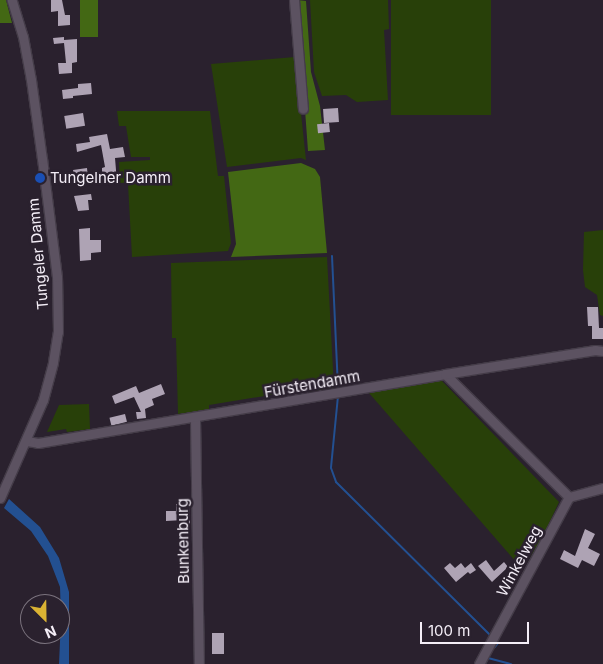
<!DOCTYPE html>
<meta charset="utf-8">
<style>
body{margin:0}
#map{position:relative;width:603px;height:664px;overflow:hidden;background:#2a212e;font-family:Inter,sans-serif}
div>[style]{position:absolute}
.green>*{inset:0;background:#284009;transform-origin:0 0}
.forest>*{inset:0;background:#436814;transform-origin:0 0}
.water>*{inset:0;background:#235091}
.stream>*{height:2px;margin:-1px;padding:0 1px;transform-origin:1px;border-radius:1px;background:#235091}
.building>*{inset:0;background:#aea3b4;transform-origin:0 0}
.roads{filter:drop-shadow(1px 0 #443c48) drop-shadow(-1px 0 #443c48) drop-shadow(0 1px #443c48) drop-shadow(0 -1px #443c48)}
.minor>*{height:9px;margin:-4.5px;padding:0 4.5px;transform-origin:4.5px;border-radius:4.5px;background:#5c5261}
.dots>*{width:14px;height:14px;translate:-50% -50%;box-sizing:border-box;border:2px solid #2a212e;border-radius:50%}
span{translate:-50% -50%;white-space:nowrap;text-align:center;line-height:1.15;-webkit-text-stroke:5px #2a212e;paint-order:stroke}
.poi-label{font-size:15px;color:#f4eef7}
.left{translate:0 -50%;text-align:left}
.street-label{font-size:15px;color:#f4eef7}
.north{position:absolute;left:20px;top:594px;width:50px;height:50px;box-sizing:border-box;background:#2a212e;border:1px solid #7b737e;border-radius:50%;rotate:157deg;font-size:14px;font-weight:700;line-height:20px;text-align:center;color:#f4eef7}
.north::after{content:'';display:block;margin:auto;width:18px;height:22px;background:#dab333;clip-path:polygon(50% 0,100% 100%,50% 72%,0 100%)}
.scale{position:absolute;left:420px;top:622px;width:109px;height:22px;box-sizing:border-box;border:2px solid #f4eef7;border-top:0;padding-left:6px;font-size:15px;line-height:18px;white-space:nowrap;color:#f4eef7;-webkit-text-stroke:4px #2a212e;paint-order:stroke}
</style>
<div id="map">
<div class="green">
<i style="clip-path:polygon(310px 0,388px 0,389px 29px,384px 30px,388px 100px,357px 102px,346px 95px,322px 96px,314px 72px)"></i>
<i style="left:391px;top:0;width:100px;height:115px"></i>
<i style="clip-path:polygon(295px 57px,306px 160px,301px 158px,227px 167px,211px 64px)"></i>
<i style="clip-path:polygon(117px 111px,210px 111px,218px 176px,224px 176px,231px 243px,228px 251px,132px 257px,128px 184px,152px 181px,120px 183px,119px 162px,150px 160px,150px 157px,131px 157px,126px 126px,119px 126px)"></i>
<i style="clip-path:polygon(603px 230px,603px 316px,600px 315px,597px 295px,585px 287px,583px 270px,584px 232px)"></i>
<i style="clip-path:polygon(327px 257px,334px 388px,308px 393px,307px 389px,209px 405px,209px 409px,178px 414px,176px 338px,172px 338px,171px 263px)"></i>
<i style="clip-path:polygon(441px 380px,559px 502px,541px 540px,519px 574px,517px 563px,369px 393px)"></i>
<i style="clip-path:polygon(89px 404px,90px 429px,67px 432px,66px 429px,47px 432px,59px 405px)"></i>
</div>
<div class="forest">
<i style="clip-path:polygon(0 0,6px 0,12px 23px,0 23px)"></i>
<i style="left:80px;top:0;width:18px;height:37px"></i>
<i style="clip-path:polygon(297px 0,306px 1px,311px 72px,320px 106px,325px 150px,308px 151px)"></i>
<i style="clip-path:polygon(301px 163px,315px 169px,320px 177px,327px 253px,231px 257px,236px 244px,228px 172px)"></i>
</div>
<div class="water">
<i style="clip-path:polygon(9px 499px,40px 527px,59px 558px,69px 592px,69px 664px,59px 664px,61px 619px,60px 587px,48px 556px,31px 531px,4px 508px)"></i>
</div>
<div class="stream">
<i style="left:332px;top:256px;width:133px;rotate:87.4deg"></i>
<i style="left:338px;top:396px;width:72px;rotate:95.6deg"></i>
<i style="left:331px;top:468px;width:15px;rotate:70deg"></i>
<i style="left:336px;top:482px;width:216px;rotate:44.8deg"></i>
<i style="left:495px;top:647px;width:5px;rotate:-53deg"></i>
<i style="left:485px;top:664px;width:7px;rotate:-63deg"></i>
<i style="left:488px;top:658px;width:24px;rotate:15deg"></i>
</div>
<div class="building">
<i style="clip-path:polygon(51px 0,62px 0,65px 15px,70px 15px,70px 25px,58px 26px,58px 11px,51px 12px)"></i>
<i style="clip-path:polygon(64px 37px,64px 40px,77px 39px,77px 62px,72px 63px,72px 73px,59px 74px,58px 63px,66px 63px,64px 43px,54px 44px,53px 38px)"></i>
<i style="clip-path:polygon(91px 83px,92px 94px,73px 96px,73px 98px,63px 99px,62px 90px,78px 88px,78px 84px)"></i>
<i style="left:338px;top:108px;width:14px;height:15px;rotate:86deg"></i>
<i style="left:83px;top:113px;width:13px;height:19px;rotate:81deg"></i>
<i style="left:329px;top:123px;width:9px;height:12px;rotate:84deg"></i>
<i style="clip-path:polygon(107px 134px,110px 149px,123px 147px,125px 157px,115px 158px,117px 182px,96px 183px,95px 176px,102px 175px,102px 168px,105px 167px,101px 145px,77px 152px,76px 144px,90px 142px,89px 137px)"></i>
<i style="clip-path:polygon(87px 168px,88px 179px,75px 180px,73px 170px)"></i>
<i style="clip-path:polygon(91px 194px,92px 200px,88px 200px,89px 210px,78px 211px,74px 196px)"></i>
<i style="clip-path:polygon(90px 228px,90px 240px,101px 240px,101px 252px,91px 253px,91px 260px,80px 261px,79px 229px)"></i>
<i style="clip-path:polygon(587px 307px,598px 307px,599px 328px,603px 328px,603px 339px,592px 339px,592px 326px,588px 326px)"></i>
<i style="clip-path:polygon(161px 384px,165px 394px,152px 399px,154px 405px,145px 409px,146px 418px,137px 419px,136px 412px,141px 412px,134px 397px,115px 404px,112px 396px,136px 386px,139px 393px)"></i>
<i style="left:125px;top:414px;width:8px;height:16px;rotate:76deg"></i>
<i style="clip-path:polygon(176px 504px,190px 504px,190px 542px,184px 542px,184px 520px,166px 521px,166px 511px,176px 511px)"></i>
<i style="clip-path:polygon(585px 529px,595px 534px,588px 548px,600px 554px,594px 566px,582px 560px,578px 568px,560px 559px,564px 550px,575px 556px)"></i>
<i style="clip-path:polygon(486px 560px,494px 571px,504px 562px,508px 567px,492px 582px,478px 566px)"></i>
<i style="clip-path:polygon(450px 563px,455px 568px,461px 563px,465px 568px,471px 563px,476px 570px,470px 574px,468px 572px,456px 582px,444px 568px)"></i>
<i style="left:212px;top:633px;width:12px;height:21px"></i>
</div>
<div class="roads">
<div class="minor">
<i style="left:294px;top:0;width:109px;rotate:85.3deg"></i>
<i style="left:445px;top:374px;width:175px;rotate:44.8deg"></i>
<i style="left:569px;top:497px;width:35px;rotate:-15deg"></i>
<i style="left:195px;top:418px;width:246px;rotate:89.1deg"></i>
<i style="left:27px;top:441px;width:11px;rotate:10deg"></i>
<i style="left:38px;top:443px;width:413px;rotate:-9.6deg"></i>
<i style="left:445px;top:374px;width:152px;rotate:-9.1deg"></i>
<i style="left:595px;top:350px;width:8px;rotate:7deg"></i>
<i style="left:0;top:498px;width:107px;rotate:-66.3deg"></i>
<i style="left:43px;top:400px;width:39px;rotate:-75deg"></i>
<i style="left:53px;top:362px;width:30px;rotate:-81deg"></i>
<i style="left:58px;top:332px;width:55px;rotate:-91deg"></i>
<i style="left:57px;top:277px;width:119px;rotate:-97.2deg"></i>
<i style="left:42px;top:159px;width:80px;rotate:-97.9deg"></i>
<i style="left:31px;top:80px;width:44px;rotate:-100.5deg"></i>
<i style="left:23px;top:37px;width:39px;rotate:-107deg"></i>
<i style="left:479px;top:664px;width:190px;rotate:-61.7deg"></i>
</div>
</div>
<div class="dots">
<i style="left:40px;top:178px;background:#1a4fb4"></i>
</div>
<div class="poi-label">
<span class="left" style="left:50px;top:178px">Tungelner Damm</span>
</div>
<div class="street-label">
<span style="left:38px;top:254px;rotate:-95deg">Tungeler Damm</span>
<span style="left:312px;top:384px;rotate:-10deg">Fürstendamm</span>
<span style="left:183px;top:541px;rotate:-91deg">Bunkenburg</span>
<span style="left:519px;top:561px;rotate:-62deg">Winkelweg</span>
</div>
<div class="north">N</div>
<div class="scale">100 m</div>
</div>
